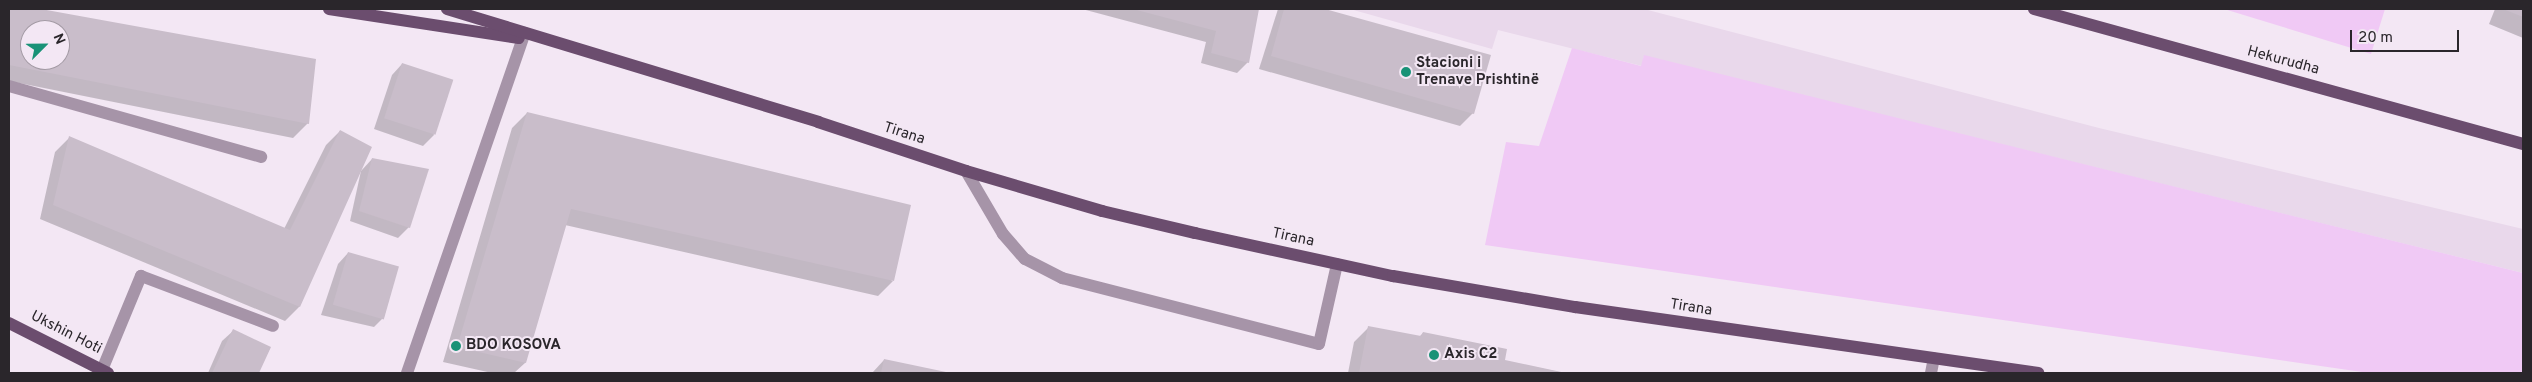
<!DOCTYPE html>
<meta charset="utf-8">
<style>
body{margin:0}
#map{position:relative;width:2532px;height:382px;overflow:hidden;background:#f3e7f4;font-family:Overpass,sans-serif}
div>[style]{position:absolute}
.built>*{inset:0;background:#e9d8eb}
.green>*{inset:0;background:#f0c9f5}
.shadow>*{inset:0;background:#0003}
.building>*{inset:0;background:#c9bdca;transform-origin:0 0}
.minor>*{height:12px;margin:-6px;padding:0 6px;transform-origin:6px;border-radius:6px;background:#a694a8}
.major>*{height:12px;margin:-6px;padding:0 6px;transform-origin:6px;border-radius:6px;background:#6b4d6e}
.dots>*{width:14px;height:14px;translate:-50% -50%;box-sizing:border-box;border:2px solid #f3e7f4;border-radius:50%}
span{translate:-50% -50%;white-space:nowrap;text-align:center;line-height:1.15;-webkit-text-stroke:4px #f3e7f4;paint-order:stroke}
.street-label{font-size:15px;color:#2a262b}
.poi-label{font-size:15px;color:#2a262b;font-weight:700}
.left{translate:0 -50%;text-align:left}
.frame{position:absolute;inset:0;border:10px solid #2a262b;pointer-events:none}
.north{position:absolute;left:20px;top:20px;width:50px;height:50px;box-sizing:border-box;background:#f3e7f4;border:1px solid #a39aa4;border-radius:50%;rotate:67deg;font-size:14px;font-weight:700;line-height:20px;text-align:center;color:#2a262b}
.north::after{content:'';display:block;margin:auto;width:18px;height:22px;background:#199277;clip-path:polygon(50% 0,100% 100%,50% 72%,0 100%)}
.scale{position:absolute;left:2350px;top:30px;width:109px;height:22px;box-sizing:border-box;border:2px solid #2a262b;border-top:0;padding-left:6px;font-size:15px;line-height:18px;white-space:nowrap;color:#2a262b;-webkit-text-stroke:4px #f3e7f4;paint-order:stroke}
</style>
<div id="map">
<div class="built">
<i style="clip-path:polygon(1350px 9px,1644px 9px,2099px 128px,2523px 229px,2523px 273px,1644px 56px,1642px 66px,1498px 30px,1492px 49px)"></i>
</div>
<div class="green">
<i style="clip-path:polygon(2224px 9px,2385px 9px,2371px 54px)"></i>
<i style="clip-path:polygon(1572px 48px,1641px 66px,1644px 55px,2523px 273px,2523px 373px,2369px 373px,1485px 245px,1506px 142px,1539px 146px)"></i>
</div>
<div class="shadow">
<i style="clip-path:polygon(evenodd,9px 9px,34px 9px,315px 60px,308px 123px,293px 138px,9px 81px,9px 9px,30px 30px,60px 30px,60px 60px,30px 60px,30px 30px)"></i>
<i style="clip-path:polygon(1082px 9px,1257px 9px,1248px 62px,1237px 73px,1201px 63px,1206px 42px)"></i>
<i style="clip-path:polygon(1278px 9px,1321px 9px,1490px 56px,1473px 113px,1460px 126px,1259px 69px)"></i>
<i style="clip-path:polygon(2495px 9px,2523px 9px,2523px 38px,2489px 24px)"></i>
<i style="clip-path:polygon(402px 64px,434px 135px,423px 146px,374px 129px,392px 75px)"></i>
<i style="clip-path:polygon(527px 113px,893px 281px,878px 296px,565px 225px,525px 363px,514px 373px,492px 373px,443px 362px,512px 128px)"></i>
<i style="clip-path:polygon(340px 131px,370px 148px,299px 307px,285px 321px,40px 219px,55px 152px,69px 138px,284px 229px,326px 145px)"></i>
<i style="clip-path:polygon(372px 159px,409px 227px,398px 238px,350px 221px,361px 171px)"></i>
<i style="clip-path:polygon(348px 253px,397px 267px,384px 317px,374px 327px,321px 315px,338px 264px)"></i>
<i style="clip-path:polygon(1369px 327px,1419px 337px,1423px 333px,1504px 361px,1564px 373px,1348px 373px,1354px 342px)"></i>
<i style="clip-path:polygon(233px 331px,270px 348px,258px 373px,208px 373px,222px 341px)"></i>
<i style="clip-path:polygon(884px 360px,944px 373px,872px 373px)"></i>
</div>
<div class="building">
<i style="clip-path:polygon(evenodd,9px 9px,41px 9px,316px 59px,309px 124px,9px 65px,9px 9px,30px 30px,60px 30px,60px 60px,30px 60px,30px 30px)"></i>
<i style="clip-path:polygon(1133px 9px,1259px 9px,1249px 63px,1211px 53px,1216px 31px)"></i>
<i style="clip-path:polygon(1284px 9px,1325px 9px,1491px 55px,1474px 114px,1271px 56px)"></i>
<i style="clip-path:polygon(2503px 9px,2523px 9px,2523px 17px)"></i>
<i style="left:402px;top:63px;width:54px;height:58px;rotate:18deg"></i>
<i style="clip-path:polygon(527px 112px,911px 205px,894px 281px,571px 209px,526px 363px,457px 347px)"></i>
<i style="clip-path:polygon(340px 130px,372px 147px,300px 307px,53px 205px,69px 136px,290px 230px)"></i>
<i style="clip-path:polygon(372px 158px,429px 169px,410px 228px,359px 211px)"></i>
<i style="left:348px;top:252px;width:53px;height:55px;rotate:16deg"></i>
<i style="clip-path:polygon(1368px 326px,1421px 336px,1423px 332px,1507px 349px,1505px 360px,1566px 373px,1359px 373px)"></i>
<i style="clip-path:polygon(233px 329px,271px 347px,259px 373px,212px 373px)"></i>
<i style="clip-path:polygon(884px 359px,946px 372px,946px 373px,881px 373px)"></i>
</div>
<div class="minor">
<i style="left:9px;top:86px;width:262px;rotate:15.7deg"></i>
<i style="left:966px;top:171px;width:73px;rotate:59.6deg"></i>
<i style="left:1003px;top:234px;width:33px;rotate:49deg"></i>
<i style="left:1025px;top:259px;width:42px;rotate:27.2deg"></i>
<i style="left:1062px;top:278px;width:265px;rotate:14.4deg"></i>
<i style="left:1319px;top:344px;width:82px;rotate:-77.3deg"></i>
<i style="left:102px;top:370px;width:102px;rotate:-67.5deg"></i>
<i style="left:141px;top:276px;width:141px;rotate:20.7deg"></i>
<i style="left:407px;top:373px;width:360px;rotate:-70.9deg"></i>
<i style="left:1931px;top:373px;width:15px;rotate:-79deg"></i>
</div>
<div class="major">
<i style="left:329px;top:9px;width:192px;rotate:8.7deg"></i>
<i style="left:447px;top:9px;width:388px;rotate:16.9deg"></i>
<i style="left:818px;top:122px;width:156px;rotate:18.3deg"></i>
<i style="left:966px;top:171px;width:142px;rotate:16.4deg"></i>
<i style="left:1102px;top:211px;width:96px;rotate:13.3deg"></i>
<i style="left:1195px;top:233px;width:203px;rotate:12.3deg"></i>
<i style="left:1393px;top:276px;width:185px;rotate:9.7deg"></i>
<i style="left:1575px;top:307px;width:468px;rotate:8.1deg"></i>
<i style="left:2034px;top:9px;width:507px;rotate:15.43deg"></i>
<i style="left:9px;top:323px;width:111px;rotate:26.8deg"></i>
</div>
<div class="dots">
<i style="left:1406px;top:72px;background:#199277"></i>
<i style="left:456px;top:346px;background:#199277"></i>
<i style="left:1434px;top:355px;background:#199277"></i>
</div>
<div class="street-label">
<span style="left:2283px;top:61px;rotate:15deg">Hekurudha</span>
<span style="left:904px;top:134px;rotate:18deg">Tirana</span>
<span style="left:1293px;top:238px;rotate:12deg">Tirana</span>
<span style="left:1691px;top:308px;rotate:9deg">Tirana</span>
<span style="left:66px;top:333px;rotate:27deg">Ukshin Hoti</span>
</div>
<div class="poi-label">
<span class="left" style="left:1416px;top:72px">Stacioni i<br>Trenave Prishtinë</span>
<span class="left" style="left:466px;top:346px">BDO KOSOVA</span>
<span class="left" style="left:1444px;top:355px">Axis C2</span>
</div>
<div class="frame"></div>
<div class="north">N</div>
<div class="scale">20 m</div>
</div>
